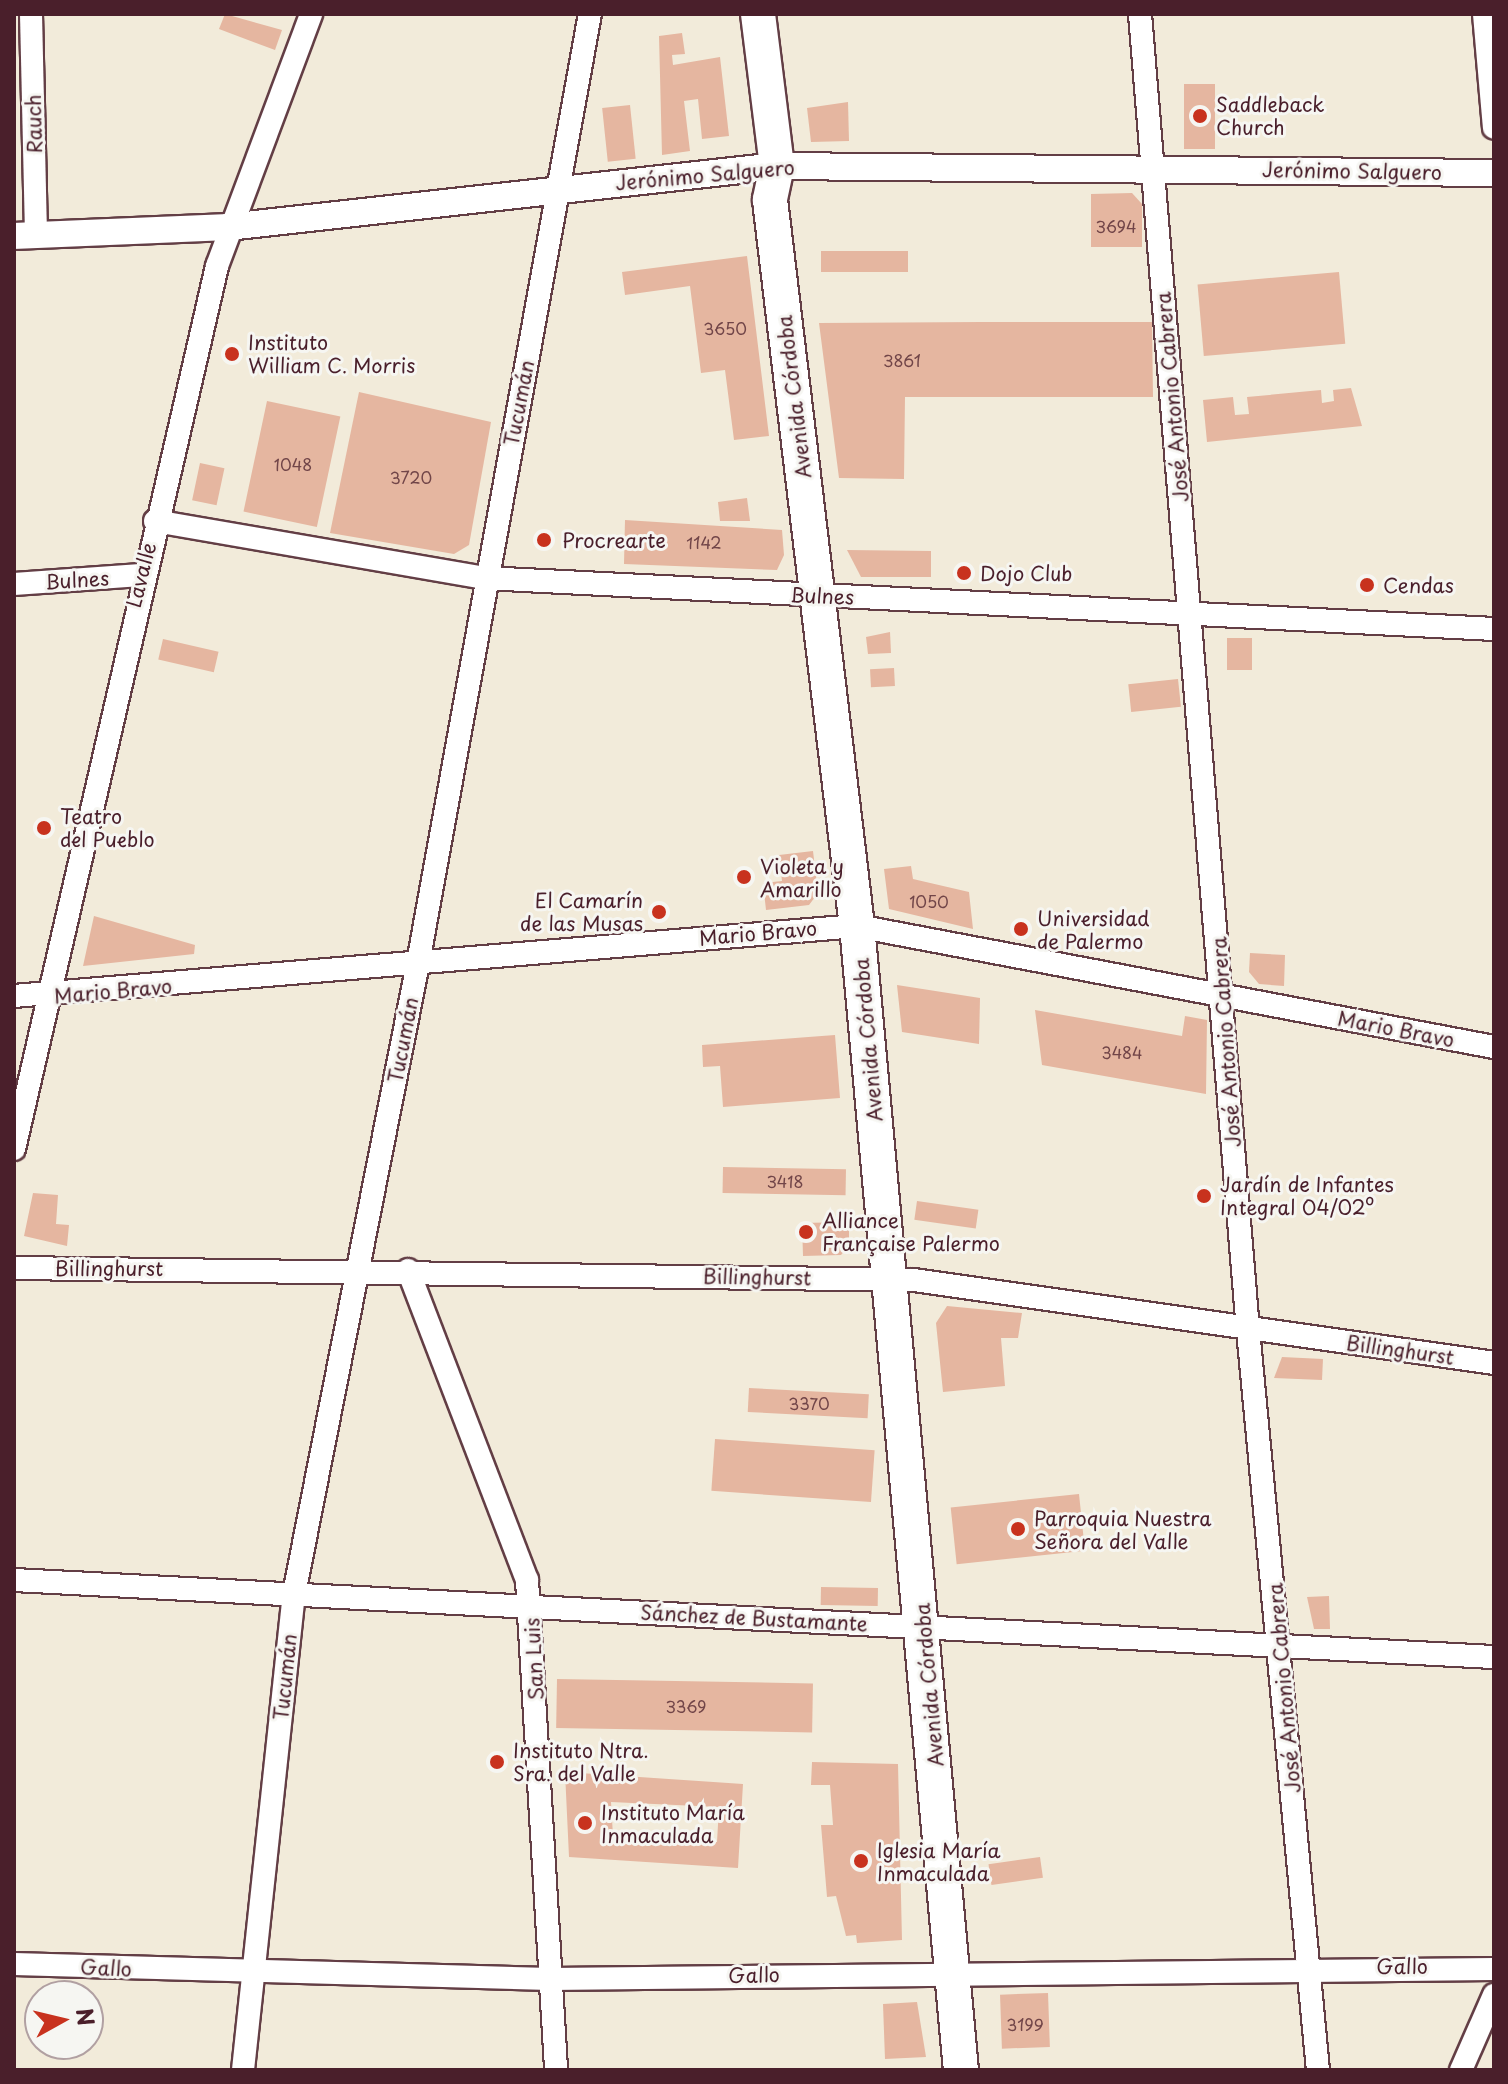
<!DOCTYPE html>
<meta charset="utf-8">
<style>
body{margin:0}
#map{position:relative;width:1508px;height:2084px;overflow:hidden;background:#f2ebda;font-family:"Playpen Sans",sans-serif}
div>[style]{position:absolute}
.building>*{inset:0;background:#e5b6a0;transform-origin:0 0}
.roads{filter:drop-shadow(2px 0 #633e45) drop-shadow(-2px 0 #633e45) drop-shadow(0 2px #633e45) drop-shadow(0 -2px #633e45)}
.minor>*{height:22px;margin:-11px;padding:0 11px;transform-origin:11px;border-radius:11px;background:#fff}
.tertiary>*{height:26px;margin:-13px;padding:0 13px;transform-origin:13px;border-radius:13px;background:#fff}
.primary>*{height:34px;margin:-17px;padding:0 17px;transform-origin:17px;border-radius:17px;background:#fff}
.dots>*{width:22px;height:22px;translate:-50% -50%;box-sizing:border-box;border:4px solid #f6f6f2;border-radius:50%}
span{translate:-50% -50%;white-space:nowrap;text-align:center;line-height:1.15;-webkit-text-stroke:6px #f6f6f2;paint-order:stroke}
.number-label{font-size:16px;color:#714548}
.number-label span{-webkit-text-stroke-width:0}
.poi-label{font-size:20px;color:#4a1f2b}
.left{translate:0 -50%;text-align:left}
.right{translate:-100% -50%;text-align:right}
.street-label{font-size:20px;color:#4a1f2b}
.frame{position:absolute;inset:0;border:16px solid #4a1f2b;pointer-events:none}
.north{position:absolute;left:24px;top:1980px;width:80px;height:80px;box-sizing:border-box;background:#f6f6f2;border:2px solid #b1a0a2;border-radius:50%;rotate:82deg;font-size:22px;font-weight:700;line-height:32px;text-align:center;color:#4a1f2b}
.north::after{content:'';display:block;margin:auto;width:28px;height:36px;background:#c8321e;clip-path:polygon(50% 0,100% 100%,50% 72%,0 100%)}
</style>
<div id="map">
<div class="building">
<i style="clip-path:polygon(225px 14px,282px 30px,275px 50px,219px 29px)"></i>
<i style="clip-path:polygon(682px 33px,685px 54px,672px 55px,673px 65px,720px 57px,729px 136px,702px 139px,698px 99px,684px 101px,690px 151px,662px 155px,659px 36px)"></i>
<i style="left:1184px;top:84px;width:31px;height:65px"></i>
<i style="clip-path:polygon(848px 102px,849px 141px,811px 142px,807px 108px)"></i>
<i style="left:630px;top:105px;width:54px;height:28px;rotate:84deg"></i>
<i style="clip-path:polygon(1132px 193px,1142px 204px,1142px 247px,1091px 247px,1091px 194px)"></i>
<i style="left:821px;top:251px;width:87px;height:21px"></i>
<i style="clip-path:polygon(747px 256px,769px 436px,734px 440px,725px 370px,701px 373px,690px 286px,625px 295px,622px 272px)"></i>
<i style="left:1339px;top:272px;width:72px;height:142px;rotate:85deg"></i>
<i style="clip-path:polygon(981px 322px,1152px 322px,1153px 397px,905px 397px,904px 479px,839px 478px,819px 323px)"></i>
<i style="clip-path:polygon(1351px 388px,1362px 426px,1207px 442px,1203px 400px,1233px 397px,1235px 415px,1249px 414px,1247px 397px,1321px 390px,1322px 403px,1334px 401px,1333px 390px)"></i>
<i style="clip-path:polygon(359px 392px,491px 422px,469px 545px,454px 554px,330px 533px)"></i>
<i style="left:267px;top:401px;width:75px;height:113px;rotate:12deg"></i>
<i style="left:200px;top:463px;width:25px;height:38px;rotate:12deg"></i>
<i style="clip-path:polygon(747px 498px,750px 521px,720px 521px,718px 502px)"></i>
<i style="clip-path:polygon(625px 520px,782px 530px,784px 555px,777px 570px,624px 564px)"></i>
<i style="clip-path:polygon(847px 550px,931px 551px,931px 577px,861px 577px)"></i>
<i style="clip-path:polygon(890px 632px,891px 653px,868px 654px,866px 637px)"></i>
<i style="left:1227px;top:638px;width:25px;height:32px"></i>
<i style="left:163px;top:639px;width:57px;height:21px;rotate:13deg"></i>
<i style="left:894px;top:668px;width:18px;height:24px;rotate:87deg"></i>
<i style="left:1178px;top:679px;width:28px;height:50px;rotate:84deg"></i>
<i style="clip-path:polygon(813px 851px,818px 893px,809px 905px,766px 910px,763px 883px,782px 881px,779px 855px)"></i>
<i style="clip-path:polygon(911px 866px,913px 879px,969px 892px,973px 929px,889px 909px,884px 869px)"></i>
<i style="clip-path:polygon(94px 916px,195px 945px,194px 954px,83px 966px)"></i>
<i style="clip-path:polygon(1250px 953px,1285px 955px,1284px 986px,1259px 984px,1249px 972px)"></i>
<i style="clip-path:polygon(897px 985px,980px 998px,979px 1044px,902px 1032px)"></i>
<i style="clip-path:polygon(1035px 1010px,1182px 1036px,1185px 1016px,1207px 1020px,1206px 1094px,1042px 1065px)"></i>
<i style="clip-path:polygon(835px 1035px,840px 1098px,723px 1107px,720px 1066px,703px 1067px,702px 1045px)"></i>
<i style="left:723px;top:1167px;width:123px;height:26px;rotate:1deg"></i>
<i style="clip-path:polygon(33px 1193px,58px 1195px,56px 1224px,69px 1225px,67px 1246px,24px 1236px)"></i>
<i style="left:917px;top:1201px;width:62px;height:19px;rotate:8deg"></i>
<i style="clip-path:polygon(849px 1222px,849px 1245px,841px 1255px,803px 1256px,802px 1223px)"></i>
<i style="clip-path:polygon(947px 1306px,1022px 1313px,1018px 1338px,1001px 1338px,1005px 1386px,943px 1392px,936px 1323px)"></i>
<i style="clip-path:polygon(1282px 1357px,1323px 1359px,1322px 1380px,1274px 1378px)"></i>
<i style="left:749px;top:1388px;width:120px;height:24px;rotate:3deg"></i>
<i style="left:715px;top:1439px;width:160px;height:52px;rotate:4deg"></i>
<i style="left:1079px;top:1494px;width:57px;height:129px;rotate:84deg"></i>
<i style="left:821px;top:1587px;width:57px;height:18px;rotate:1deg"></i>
<i style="clip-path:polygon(1329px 1596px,1330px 1629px,1314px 1629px,1307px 1597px)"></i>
<i style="left:557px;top:1679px;width:256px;height:49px;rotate:1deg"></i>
<i style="clip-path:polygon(812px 1762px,898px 1764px,902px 1940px,857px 1943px,856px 1935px,846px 1936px,836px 1896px,827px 1897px,821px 1825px,833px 1825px,830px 1785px,811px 1785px)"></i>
<i style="clip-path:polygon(evenodd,565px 1772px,743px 1784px,738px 1868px,569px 1857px,565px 1772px,611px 1802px,719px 1807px,717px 1842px,613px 1836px,611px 1802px)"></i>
<i style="left:1040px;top:1857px;width:21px;height:52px;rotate:82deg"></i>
<i style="left:1048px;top:1993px;width:54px;height:48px;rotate:88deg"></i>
<i style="clip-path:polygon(917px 2002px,926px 2057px,885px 2059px,883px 2004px)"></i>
</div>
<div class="roads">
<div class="minor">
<i style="left:31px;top:14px;width:221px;rotate:88.7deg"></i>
<i style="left:1140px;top:14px;width:1320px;rotate:85.31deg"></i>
<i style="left:1248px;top:1330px;width:743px;rotate:84.6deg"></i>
<i style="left:1484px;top:14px;width:114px;rotate:85deg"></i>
<i style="left:155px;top:521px;width:334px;rotate:9.8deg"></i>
<i style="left:484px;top:578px;width:1011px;rotate:2.89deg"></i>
<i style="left:14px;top:584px;width:127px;rotate:-4.1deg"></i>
<i style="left:14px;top:996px;width:846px;rotate:-4.75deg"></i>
<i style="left:857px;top:926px;width:648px;rotate:10.76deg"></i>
<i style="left:14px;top:1149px;width:906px;rotate:-77.05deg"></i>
<i style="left:217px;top:266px;width:269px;rotate:-69.5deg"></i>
<i style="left:14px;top:1268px;width:900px;rotate:0.76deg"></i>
<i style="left:914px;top:1280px;width:586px;rotate:8.14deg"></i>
<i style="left:408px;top:1270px;width:332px;rotate:69deg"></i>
<i style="left:527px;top:1580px;width:491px;rotate:86.6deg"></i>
<i style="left:14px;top:1580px;width:1482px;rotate:2.98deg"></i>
<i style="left:14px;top:1964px;width:536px;rotate:1.6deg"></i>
<i style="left:550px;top:1979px;width:944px;rotate:-0.61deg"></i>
<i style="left:243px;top:2070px;width:479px;rotate:-83.9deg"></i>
<i style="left:294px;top:1594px;width:643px;rotate:-78.88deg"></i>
<i style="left:418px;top:963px;width:964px;rotate:-79.73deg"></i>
<i style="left:1461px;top:2070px;width:82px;rotate:-66.3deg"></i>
</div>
<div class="tertiary">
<i style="left:14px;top:236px;width:214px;rotate:-2.4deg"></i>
<i style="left:228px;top:227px;width:552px;rotate:-6.34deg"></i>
<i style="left:777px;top:166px;width:717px;rotate:0.56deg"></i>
</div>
<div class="primary">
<i style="left:758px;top:14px;width:153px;rotate:82.9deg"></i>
<i style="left:777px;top:166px;width:35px;rotate:102deg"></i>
<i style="left:770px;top:200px;width:731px;rotate:83.17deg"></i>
<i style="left:857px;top:926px;width:1149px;rotate:84.81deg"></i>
</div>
</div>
<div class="dots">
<i style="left:1200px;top:116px;background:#c8321e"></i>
<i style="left:232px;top:354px;background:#c8321e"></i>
<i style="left:544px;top:540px;background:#c8321e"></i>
<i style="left:964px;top:573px;background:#c8321e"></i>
<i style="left:1367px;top:585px;background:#c8321e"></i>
<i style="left:44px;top:828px;background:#c8321e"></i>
<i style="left:744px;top:877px;background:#c8321e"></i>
<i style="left:659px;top:912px;background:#c8321e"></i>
<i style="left:1021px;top:929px;background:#c8321e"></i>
<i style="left:1204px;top:1196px;background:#c8321e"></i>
<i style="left:806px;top:1232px;background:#c8321e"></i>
<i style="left:1018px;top:1529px;background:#c8321e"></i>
<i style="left:497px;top:1762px;background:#c8321e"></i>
<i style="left:585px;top:1823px;background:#c8321e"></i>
<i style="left:861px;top:1861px;background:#c8321e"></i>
</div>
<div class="number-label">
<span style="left:1116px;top:226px">3694</span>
<span style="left:725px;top:328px">3650</span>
<span style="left:902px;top:360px">3861</span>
<span style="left:293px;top:464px">1048</span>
<span style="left:411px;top:477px">3720</span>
<span style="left:704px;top:542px">1142</span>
<span style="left:929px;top:901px">1050</span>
<span style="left:1122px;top:1052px">3484</span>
<span style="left:785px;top:1181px">3418</span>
<span style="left:809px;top:1403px">3370</span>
<span style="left:686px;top:1706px">3369</span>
<span style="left:1025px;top:2024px">3199</span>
</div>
<div class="poi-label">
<span class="left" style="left:1216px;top:116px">Saddleback<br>Church</span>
<span class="left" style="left:248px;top:354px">Instituto<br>William C. Morris</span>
<span class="left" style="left:562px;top:540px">Procrearte</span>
<span class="left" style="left:980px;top:573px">Dojo Club</span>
<span class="left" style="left:1383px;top:585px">Cendas</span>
<span class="left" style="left:60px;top:828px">Teatro<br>del Pueblo</span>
<span class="left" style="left:760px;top:878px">Violeta y<br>Amarillo</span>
<span class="right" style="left:643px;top:912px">El Camarín<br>de las Musas</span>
<span class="left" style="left:1037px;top:930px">Universidad<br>de Palermo</span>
<span class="left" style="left:1220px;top:1196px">Jardín de Infantes<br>Integral 04/02º</span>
<span class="left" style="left:822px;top:1232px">Alliance<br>Française Palermo</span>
<span class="left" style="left:1034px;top:1530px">Parroquia Nuestra<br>Señora del Valle</span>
<span class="left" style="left:513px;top:1762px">Instituto Ntra.<br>Sra. del Valle</span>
<span class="left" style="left:601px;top:1824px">Instituto María<br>Inmaculada</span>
<span class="left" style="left:877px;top:1862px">Iglesia María<br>Inmaculada</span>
</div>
<div class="street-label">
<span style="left:34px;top:124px;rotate:-91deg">Rauch</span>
<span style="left:1352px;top:171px;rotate:1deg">Jerónimo Salguero</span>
<span style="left:705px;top:175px;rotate:-5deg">Jerónimo Salguero</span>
<span style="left:794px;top:397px;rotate:-97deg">Avenida Córdoba</span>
<span style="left:1172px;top:397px;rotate:-95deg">José Antonio Cabrera</span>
<span style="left:519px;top:403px;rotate:-79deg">Tucumán</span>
<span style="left:141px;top:575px;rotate:-76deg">Lavalle</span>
<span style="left:77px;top:580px;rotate:-4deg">Bulnes</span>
<span style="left:822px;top:596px;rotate:2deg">Bulnes</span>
<span style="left:758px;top:933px;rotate:-5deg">Mario Bravo</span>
<span style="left:113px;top:991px;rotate:-5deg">Mario Bravo</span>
<span style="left:1396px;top:1029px;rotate:11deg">Mario Bravo</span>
<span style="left:403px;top:1040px;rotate:-79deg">Tucumán</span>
<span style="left:868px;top:1040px;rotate:-95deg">Avenida Córdoba</span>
<span style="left:1226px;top:1042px;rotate:-94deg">José Antonio Cabrera</span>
<span style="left:109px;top:1268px">Billinghurst</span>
<span style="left:757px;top:1277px;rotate:1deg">Billinghurst</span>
<span style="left:1400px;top:1350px;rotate:8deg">Billinghurst</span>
<span style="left:754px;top:1618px;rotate:3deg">Sánchez de Bustamante</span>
<span style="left:534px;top:1659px;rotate:-93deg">San Luis</span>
<span style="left:285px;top:1677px;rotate:-84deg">Tucumán</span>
<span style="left:929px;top:1685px;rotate:-95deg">Avenida Córdoba</span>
<span style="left:1284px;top:1688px;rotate:-95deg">José Antonio Cabrera</span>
<span style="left:1402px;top:1966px">Gallo</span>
<span style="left:106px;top:1968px;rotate:3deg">Gallo</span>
<span style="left:754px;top:1975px;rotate:-1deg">Gallo</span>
</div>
<div class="frame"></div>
<div class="north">N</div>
</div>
